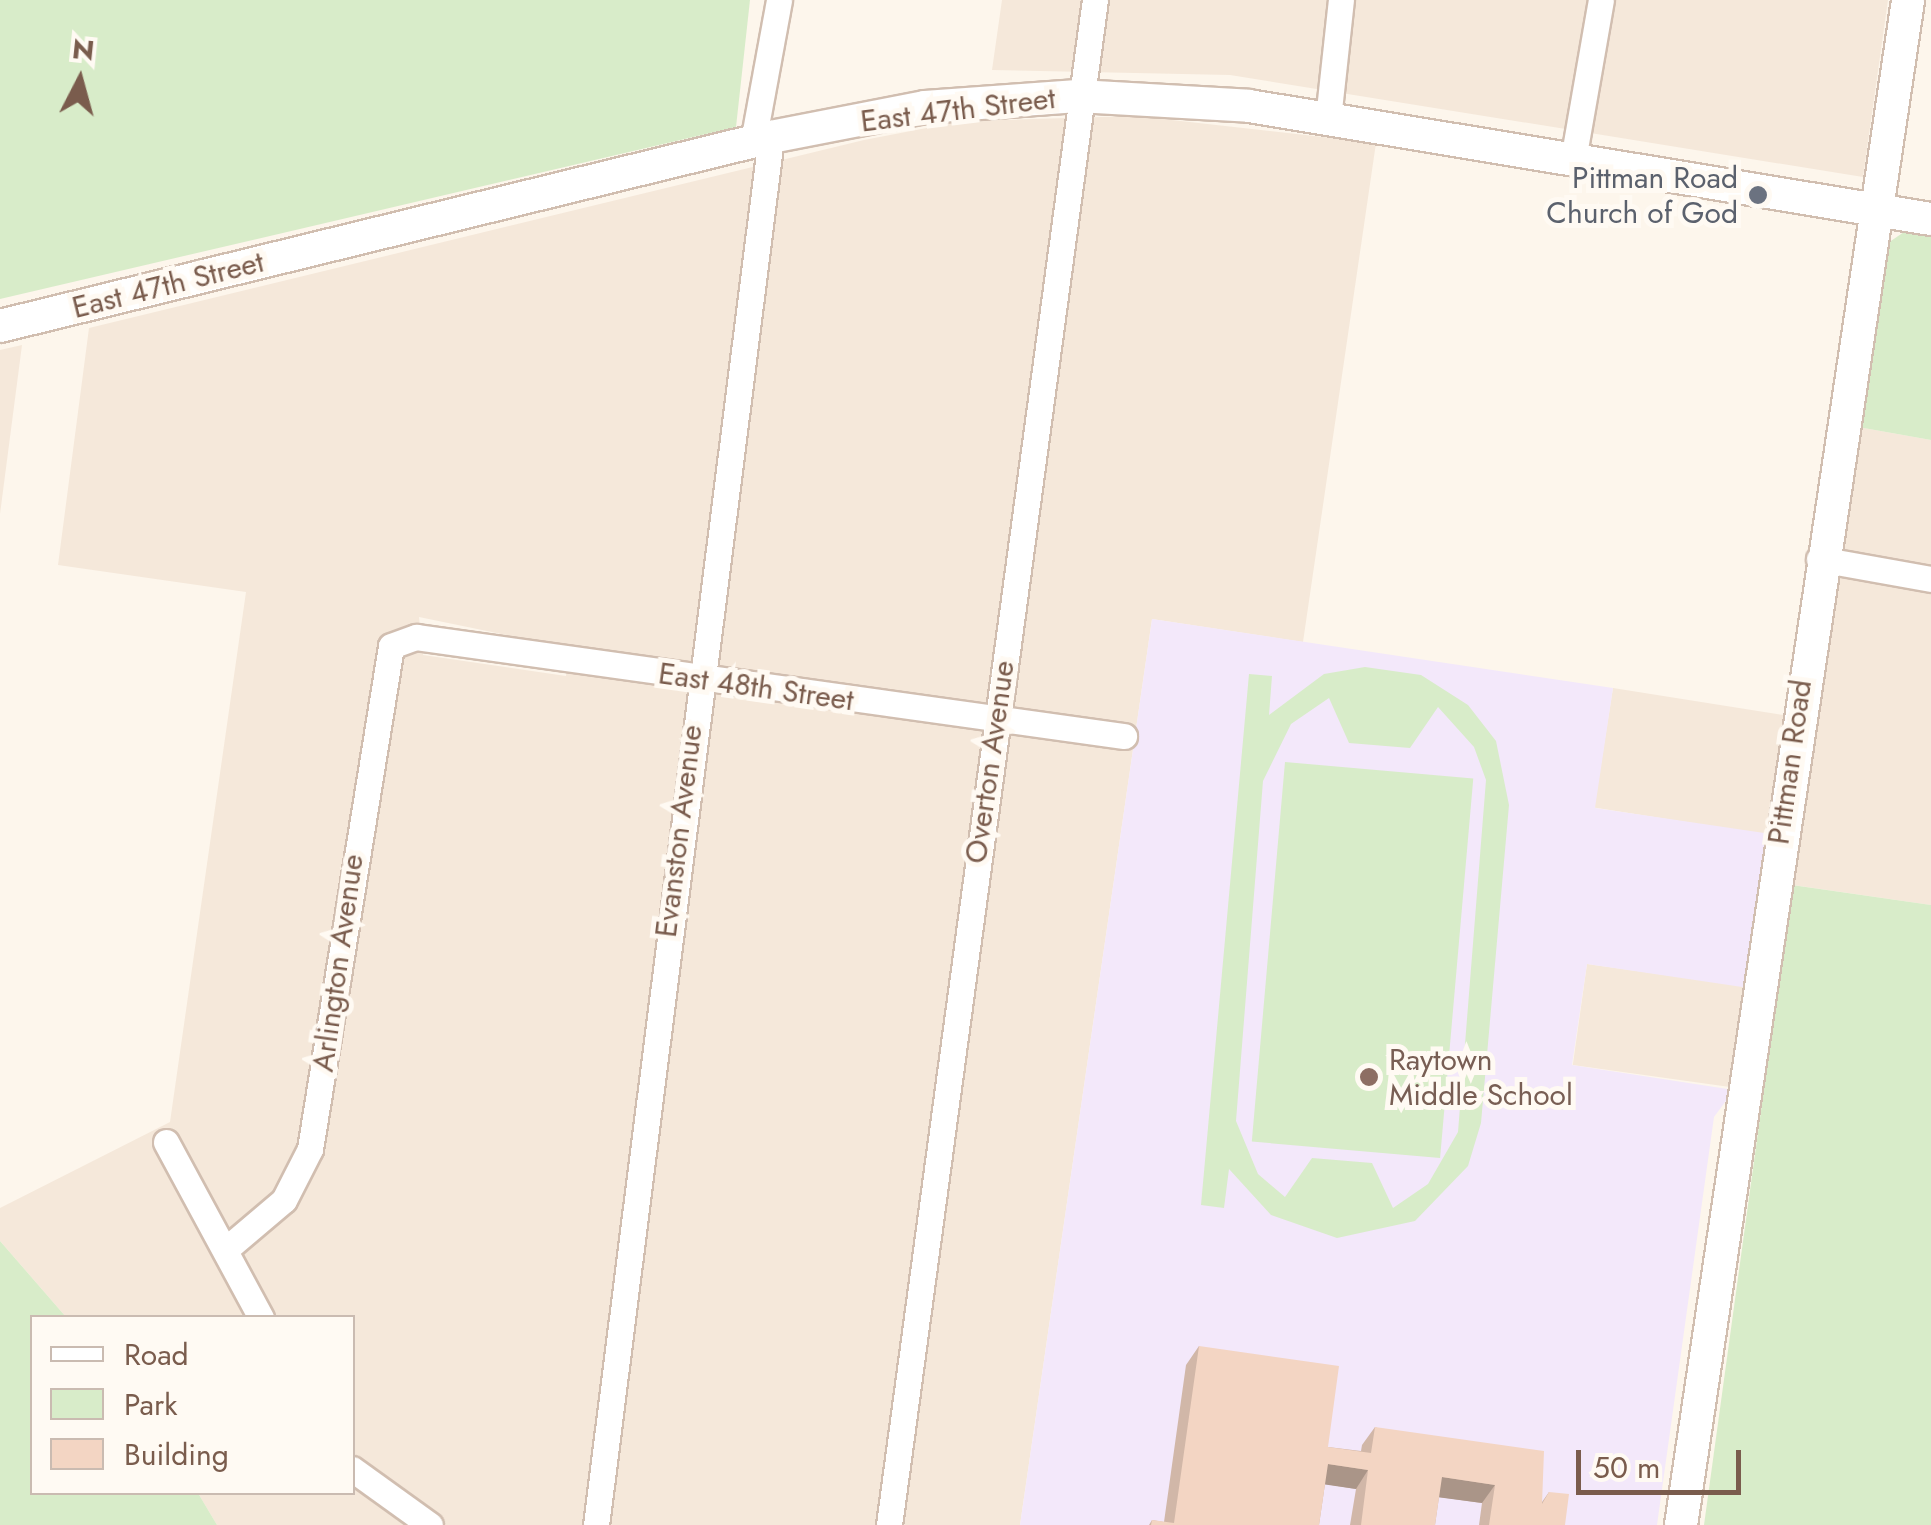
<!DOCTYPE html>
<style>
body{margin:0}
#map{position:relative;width:1931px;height:1525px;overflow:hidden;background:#fdf6ec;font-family:Jost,sans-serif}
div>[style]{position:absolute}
.residential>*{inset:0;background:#f5e8da;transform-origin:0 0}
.education>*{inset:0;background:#f3e8fa}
.green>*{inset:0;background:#d8ecc9;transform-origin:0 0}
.roads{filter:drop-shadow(2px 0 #d1beb0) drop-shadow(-2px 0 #d1beb0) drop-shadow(0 2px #d1beb0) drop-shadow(0 -2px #d1beb0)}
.street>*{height:25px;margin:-12.5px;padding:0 12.5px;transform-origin:12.5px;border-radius:12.5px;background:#fff}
.secondary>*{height:32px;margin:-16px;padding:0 16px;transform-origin:16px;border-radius:16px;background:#fff}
.wall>*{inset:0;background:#d1b7a8}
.shaded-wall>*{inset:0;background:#aa9588}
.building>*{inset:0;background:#f3d5c3}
.dots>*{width:28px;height:28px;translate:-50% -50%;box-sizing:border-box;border:5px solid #fffaf3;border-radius:50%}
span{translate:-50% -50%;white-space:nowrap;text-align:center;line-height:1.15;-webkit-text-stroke:10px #fffaf3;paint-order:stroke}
.street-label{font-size:30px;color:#7a5c4d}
.worship-label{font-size:30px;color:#5b616d}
.right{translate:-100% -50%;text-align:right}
.education-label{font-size:30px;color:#785e54}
.left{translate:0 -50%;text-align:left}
.legend{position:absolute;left:30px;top:1315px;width:325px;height:180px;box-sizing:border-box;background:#fffaf3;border:2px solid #cabbb1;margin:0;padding:12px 18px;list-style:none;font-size:30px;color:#7a5c4d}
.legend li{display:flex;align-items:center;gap:20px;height:50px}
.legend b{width:50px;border:2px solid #cabbb1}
.north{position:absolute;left:30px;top:30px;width:100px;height:100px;-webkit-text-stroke:8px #fffaf3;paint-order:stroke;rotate:6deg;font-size:28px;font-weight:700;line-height:40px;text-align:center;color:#7a5c4d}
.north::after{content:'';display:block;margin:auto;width:35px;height:45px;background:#7a5c4d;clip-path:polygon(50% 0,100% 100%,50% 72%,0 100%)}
.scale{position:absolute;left:1576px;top:1450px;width:165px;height:45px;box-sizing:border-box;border:5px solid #7a5c4d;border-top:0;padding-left:12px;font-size:30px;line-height:35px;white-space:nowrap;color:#7a5c4d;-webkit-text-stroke:8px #fffaf3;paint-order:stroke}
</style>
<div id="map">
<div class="residential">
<i style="clip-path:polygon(1002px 0,1888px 0,1863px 177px,1230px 75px,992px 70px)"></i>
<i style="clip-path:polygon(evenodd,1136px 116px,1376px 143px,1303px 642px,1152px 619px,1020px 1525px,217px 1525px,198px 1493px,352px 1492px,352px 1318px,66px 1317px,0 1241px,0 1208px,170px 1122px,246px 592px,58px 565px,89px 328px,864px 140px,963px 121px,1136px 116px,419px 617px,569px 648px,566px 676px,423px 655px,419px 617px)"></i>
<i style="clip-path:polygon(22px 345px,0 514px,0 350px)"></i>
<i style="clip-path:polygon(1858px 427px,1931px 440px,1931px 905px,1793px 885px)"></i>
<i style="left:1613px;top:688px;width:178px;height:121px;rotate:9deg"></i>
<i style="left:1587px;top:964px;width:164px;height:102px;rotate:8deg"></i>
</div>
<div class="education">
<i style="clip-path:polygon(1152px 619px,1613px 688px,1595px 808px,1771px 834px,1749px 988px,1587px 964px,1572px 1065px,1734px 1090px,1714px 1117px,1657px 1525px,1020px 1525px)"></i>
</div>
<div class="green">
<i style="clip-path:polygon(0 0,750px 0,736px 127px,0 299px)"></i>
<i style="clip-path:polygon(1904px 232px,1931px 237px,1931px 440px,1858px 427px,1885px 245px)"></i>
<i style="clip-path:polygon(evenodd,1365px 667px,1421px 675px,1468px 705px,1496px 741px,1509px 805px,1481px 1123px,1468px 1166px,1415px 1221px,1337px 1238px,1271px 1215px,1229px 1169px,1224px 1208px,1201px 1205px,1249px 674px,1272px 676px,1269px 715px,1324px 674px,1365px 667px,1329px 698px,1349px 743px,1410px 748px,1438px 707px,1474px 747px,1486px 780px,1458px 1132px,1428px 1184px,1393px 1208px,1372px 1163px,1312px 1158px,1285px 1197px,1258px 1174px,1236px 1121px,1263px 781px,1291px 724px,1329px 698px)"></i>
<i style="left:1285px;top:762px;width:189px;height:381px;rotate:5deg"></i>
<i style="clip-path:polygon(1792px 885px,1931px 905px,1931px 1525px,1704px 1525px)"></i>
<i style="clip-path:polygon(0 1241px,66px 1317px,32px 1318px,32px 1492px,198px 1493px,217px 1525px,0 1525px)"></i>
</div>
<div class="roads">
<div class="street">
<i style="left:1328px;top:119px;width:120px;rotate:-83.8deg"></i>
<i style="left:753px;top:142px;width:144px;rotate:-79.6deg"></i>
<i style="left:1573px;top:160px;width:162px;rotate:-80.1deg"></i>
<i style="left:1819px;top:559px;width:114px;rotate:10.1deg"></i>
<i style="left:166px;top:1142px;width:200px;rotate:61.6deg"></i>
<i style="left:225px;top:1250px;width:77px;rotate:-40.3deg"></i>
<i style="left:284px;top:1200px;width:57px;rotate:-63deg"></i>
<i style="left:310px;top:1149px;width:509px;rotate:-80.85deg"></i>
<i style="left:391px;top:646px;width:27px;rotate:-20deg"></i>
<i style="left:416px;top:637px;width:715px;rotate:7.96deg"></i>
<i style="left:352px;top:1469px;width:96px;rotate:35.7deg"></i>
<i style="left:596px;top:1525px;width:1399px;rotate:-82.81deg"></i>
<i style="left:889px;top:1525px;width:1539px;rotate:-82.31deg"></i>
</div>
<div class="secondary">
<i style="left:0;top:326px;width:794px;rotate:-13.77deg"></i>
<i style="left:771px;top:137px;width:157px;rotate:-11deg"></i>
<i style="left:925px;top:107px;width:153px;rotate:-4.1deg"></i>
<i style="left:1078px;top:96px;width:171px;rotate:3.3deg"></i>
<i style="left:1249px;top:106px;width:691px;rotate:9.41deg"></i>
<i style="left:1681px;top:1525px;width:1542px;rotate:-81.53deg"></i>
</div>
</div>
<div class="wall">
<i style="clip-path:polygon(1199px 1346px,1328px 1447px,1361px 1451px,1362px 1445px,1375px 1427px,1542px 1502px,1549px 1492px,1565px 1525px,1479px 1525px,1482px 1503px,1439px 1497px,1435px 1525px,1350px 1525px,1356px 1489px,1325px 1484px,1319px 1525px,1149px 1525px,1152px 1520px,1164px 1522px,1186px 1365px)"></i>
</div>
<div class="shaded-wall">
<i style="clip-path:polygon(1328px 1464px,1368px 1470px,1356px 1489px,1315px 1483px)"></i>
<i style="clip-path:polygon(1442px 1477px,1495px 1485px,1482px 1503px,1429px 1496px)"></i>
</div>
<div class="building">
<i style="clip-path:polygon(1199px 1346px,1339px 1366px,1328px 1447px,1371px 1453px,1375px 1427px,1544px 1451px,1542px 1504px,1549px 1492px,1569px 1494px,1565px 1525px,1489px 1525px,1495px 1485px,1442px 1477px,1435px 1525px,1361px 1525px,1368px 1470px,1328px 1464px,1319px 1525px,1151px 1525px,1152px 1520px,1174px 1523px)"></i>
</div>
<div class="dots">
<i style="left:1758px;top:195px;background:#6b7280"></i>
<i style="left:1369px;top:1077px;background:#8d6e63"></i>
</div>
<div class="street-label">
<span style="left:958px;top:110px;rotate:-7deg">East 47th Street</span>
<span style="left:168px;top:285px;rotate:-14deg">East 47th Street</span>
<span style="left:756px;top:687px;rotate:8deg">East 48th Street</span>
<span style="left:990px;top:762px;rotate:-82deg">Overton Avenue</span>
<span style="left:1790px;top:762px;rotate:-82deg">Pittman Road</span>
<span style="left:679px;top:831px;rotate:-83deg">Evanston Avenue</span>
<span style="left:338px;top:963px;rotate:-82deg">Arlington Avenue</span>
</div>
<div class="worship-label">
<span class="right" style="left:1738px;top:195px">Pittman Road<br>Church of God</span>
</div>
<div class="education-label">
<span class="left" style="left:1389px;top:1077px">Raytown<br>Middle School</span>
</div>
<ul class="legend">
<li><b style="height:12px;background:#fff"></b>Road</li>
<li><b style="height:28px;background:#d8ecc9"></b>Park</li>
<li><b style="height:28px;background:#f3d5c3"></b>Building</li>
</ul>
<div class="north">N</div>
<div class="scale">50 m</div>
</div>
